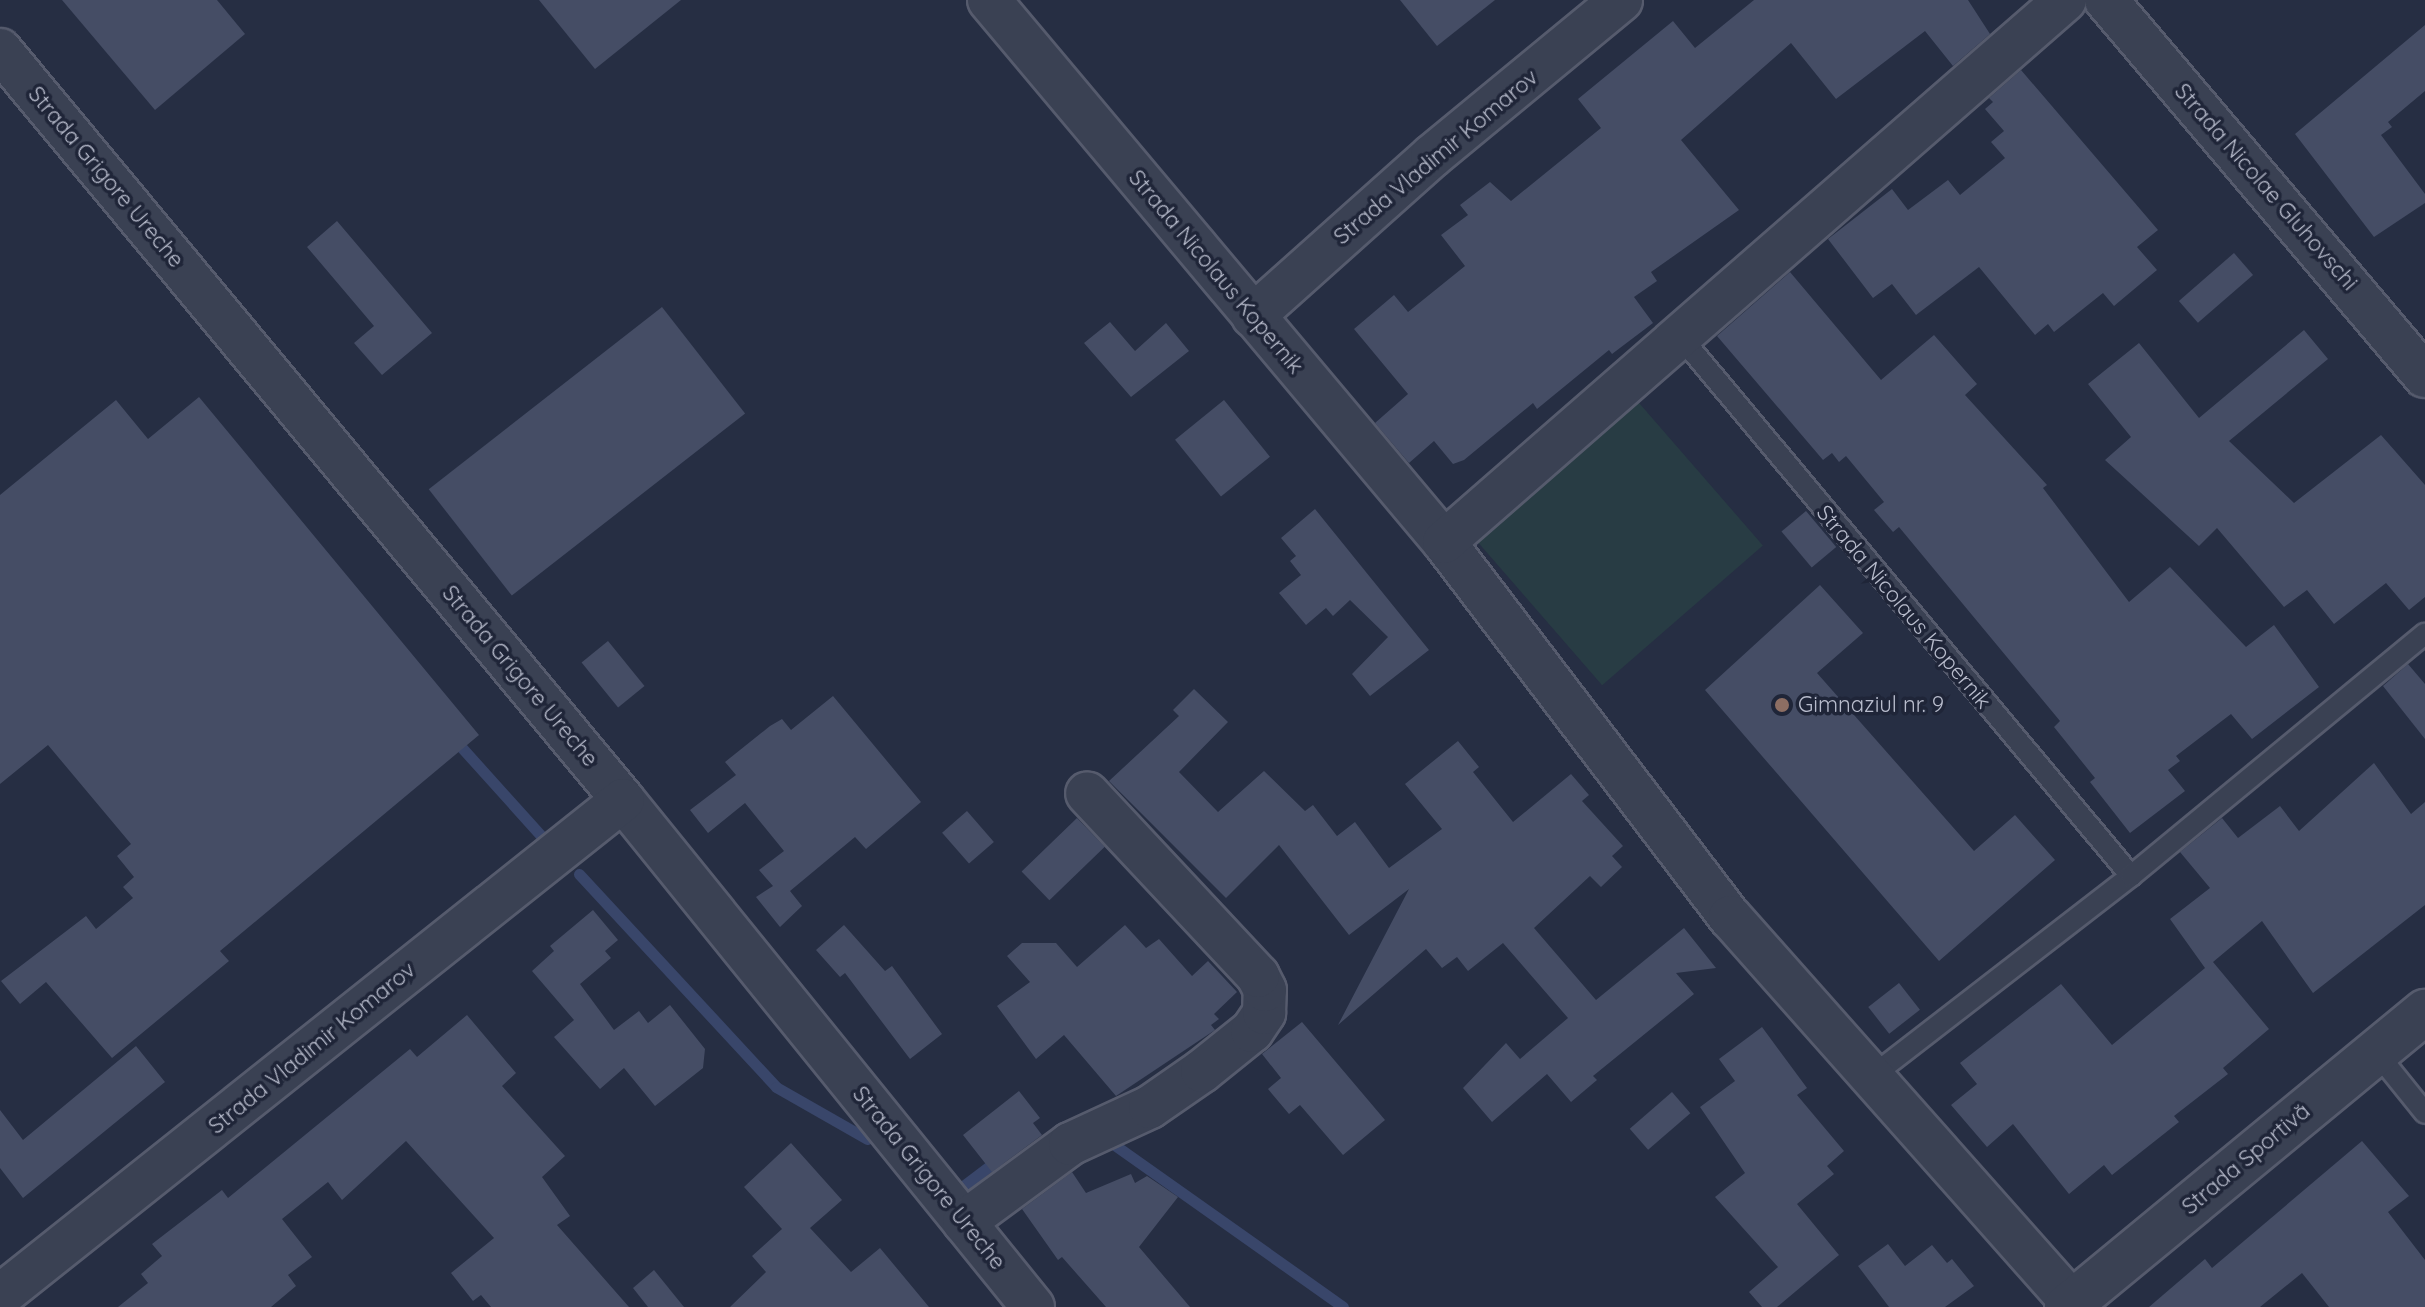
<!DOCTYPE html>
<meta charset="utf-8">
<style>
body{margin:0}
#map{position:relative;width:2425px;height:1307px;overflow:hidden;background:#262e43;font-family:Quicksand,sans-serif}
div>[style]{position:absolute}
.green>*{inset:0;background:#283c44;transform-origin:0 0}
.stream>*{height:11px;margin:-5.5px;padding:0 5.5px;transform-origin:5.5px;border-radius:5.5px;background:#39466a}
.building>*{inset:0;background:#454d65;transform-origin:0 0}
.roads{filter:drop-shadow(2px 0 #565b6d) drop-shadow(-2px 0 #565b6d) drop-shadow(0 2px #565b6d) drop-shadow(0 -2px #565b6d)}
.service>*{height:20px;margin:-10px;padding:0 10px;transform-origin:10px;border-radius:10px;background:#3a4153}
.minor>*{height:42px;margin:-21px;padding:0 21px;transform-origin:21px;border-radius:21px;background:#3a4153}
.tertiary>*{height:44px;margin:-22px;padding:0 22px;transform-origin:22px;border-radius:22px;background:#3a4153}
.dots>*{width:22px;height:22px;translate:-50% -50%;box-sizing:border-box;border:4px solid #1f2538;border-radius:50%}
span{translate:-50% -50%;white-space:nowrap;text-align:center;line-height:1.15;-webkit-text-stroke:7px #1f2538;paint-order:stroke}
.street-label{font-size:22px;color:#b8bccc}
.poi-label{font-size:22px;color:#b8bccc}
.left{translate:0 -50%;text-align:left}
</style>
<div id="map">
<div class="green">
<i style="left:1633px;top:396px;width:198px;height:213px;rotate:49deg"></i>
</div>
<div class="stream">
<i style="left:454px;top:739px;width:147px;rotate:48deg"></i>
<i style="left:579px;top:874px;width:290px;rotate:47.2deg"></i>
<i style="left:776px;top:1087px;width:105px;rotate:29.7deg"></i>
<i style="left:1116px;top:1146px;width:278px;rotate:35.3deg"></i>
<i style="left:958px;top:1190px;width:51px;rotate:-37.1deg"></i>
</div>
<div class="building">
<i style="clip-path:polygon(62px 0,217px 0,245px 34px,155px 110px)"></i>
<i style="clip-path:polygon(539px 0,681px 0,595px 69px)"></i>
<i style="clip-path:polygon(1400px 0,1495px 0,1437px 46px)"></i>
<i style="clip-path:polygon(1754px 0,1968px 0,1990px 34px,1953px 66px,1925px 31px,1836px 99px,1791px 43px,1681px 140px,1739px 210px,1651px 272px,1657px 281px,1634px 297px,1653px 323px,1612px 354px,1609px 350px,1537px 409px,1533px 403px,1464px 460px,1453px 464px,1434px 441px,1409px 463px,1375px 423px,1408px 394px,1354px 329px,1394px 295px,1408px 312px,1465px 266px,1441px 235px,1468px 215px,1460px 205px,1490px 182px,1511px 201px,1601px 128px,1578px 99px,1673px 21px,1695px 48px)"></i>
<i style="clip-path:polygon(2425px 25px,2425px 91px,2388px 122px,2392px 127px,2381px 135px,2425px 194px,2425px 203px,2374px 237px,2295px 134px)"></i>
<i style="clip-path:polygon(2021px 70px,2158px 230px,2137px 247px,2157px 270px,2114px 306px,2103px 293px,2054px 332px,2048px 324px,2035px 335px,1979px 267px,1916px 315px,1892px 284px,1873px 298px,1828px 239px,1892px 189px,1908px 210px,1948px 180px,1960px 195px,2005px 158px,1991px 142px,2004px 131px,1985px 109px,1993px 102px,1989px 98px)"></i>
<i style="clip-path:polygon(337px 221px,432px 333px,382px 375px,354px 343px,374px 326px,307px 247px)"></i>
<i style="left:2234px;top:253px;width:29px;height:73px;rotate:49deg"></i>
<i style="clip-path:polygon(1790px 272px,1881px 380px,1934px 335px,1977px 384px,1965px 395px,2047px 485px,2043px 488px,2129px 602px,2170px 567px,2246px 647px,2274px 625px,2319px 687px,2252px 739px,2231px 714px,2176px 756px,2180px 761px,2168px 770px,2185px 791px,2130px 833px,2090px 782px,2095px 778px,2054px 727px,2060px 721px,1899px 527px,1893px 532px,1874px 510px,1884px 502px,1846px 456px,1839px 462px,1832px 453px,1823px 460px,1717px 336px)"></i>
<i style="left:662px;top:307px;width:135px;height:296px;rotate:52deg"></i>
<i style="clip-path:polygon(1110px 322px,1135px 351px,1166px 323px,1189px 351px,1131px 397px,1084px 343px)"></i>
<i style="clip-path:polygon(2304px 330px,2328px 359px,2229px 441px,2294px 503px,2381px 435px,2425px 485px,2425px 597px,2409px 610px,2386px 583px,2334px 624px,2307px 590px,2284px 607px,2217px 528px,2199px 546px,2105px 460px,2131px 437px,2088px 384px,2139px 343px,2199px 418px)"></i>
<i style="clip-path:polygon(199px 397px,479px 735px,220px 951px,229px 961px,112px 1058px,46px 982px,20px 1004px,1px 981px,86px 916px,96px 929px,133px 898px,123px 887px,134px 877px,117px 856px,131px 844px,48px 745px,0 784px,0 495px,116px 400px,148px 439px)"></i>
<i style="left:1224px;top:400px;width:73px;height:63px;rotate:51deg"></i>
<i style="clip-path:polygon(1315px 509px,1429px 650px,1370px 696px,1352px 674px,1388px 637px,1350px 600px,1333px 616px,1326px 608px,1306px 625px,1279px 593px,1301px 575px,1290px 561px,1296px 556px,1281px 538px)"></i>
<i style="left:1806px;top:511px;width:47px;height:32px;rotate:50deg"></i>
<i style="clip-path:polygon(1820px 585px,1863px 633px,1817px 673px,1974px 851px,2015px 815px,2055px 860px,1939px 961px,1705px 690px)"></i>
<i style="left:608px;top:641px;width:58px;height:34px;rotate:51deg"></i>
<i style="clip-path:polygon(2408px 664px,2425px 684px,2425px 739px,2383px 686px)"></i>
<i style="clip-path:polygon(1194px 689px,1228px 722px,1179px 772px,1218px 812px,1264px 771px,1305px 811px,1313px 805px,1337px 836px,1355px 822px,1389px 868px,1442px 829px,1405px 784px,1458px 741px,1479px 767px,1473px 772px,1513px 822px,1571px 774px,1589px 795px,1582px 801px,1623px 846px,1612px 856px,1622px 867px,1601px 887px,1590px 876px,1534px 928px,1596px 1000px,1684px 928px,1716px 968px,1676px 973px,1694px 994px,1593px 1076px,1597px 1080px,1571px 1102px,1547px 1074px,1492px 1122px,1463px 1088px,1506px 1043px,1520px 1059px,1568px 1018px,1503px 943px,1468px 971px,1457px 957px,1442px 968px,1426px 949px,1338px 1025px,1409px 889px,1349px 935px,1279px 845px,1226px 898px,1109px 781px,1179px 716px,1173px 710px)"></i>
<i style="clip-path:polygon(833px 696px,921px 802px,866px 849px,855px 837px,790px 891px,802px 906px,780px 927px,756px 897px,773px 886px,759px 870px,784px 851px,745px 803px,708px 833px,690px 810px,736px 775px,725px 762px,770px 726px,782px 719px,791px 730px)"></i>
<i style="clip-path:polygon(2374px 763px,2411px 814px,2425px 802px,2425px 905px,2313px 993px,2262px 921px,2213px 962px,2269px 1029px,2223px 1068px,2228px 1074px,2174px 1116px,2179px 1122px,2112px 1175px,2104px 1165px,2069px 1194px,2013px 1124px,1987px 1147px,1951px 1105px,1977px 1084px,1960px 1063px,2061px 984px,2112px 1045px,2205px 968px,2170px 919px,2210px 888px,2180px 852px,2222px 818px,2238px 838px,2280px 806px,2299px 831px)"></i>
<i style="left:967px;top:811px;width:41px;height:33px;rotate:49deg"></i>
<i style="left:1077px;top:818px;width:40px;height:77px;rotate:46deg"></i>
<i style="clip-path:polygon(593px 910px,618px 940px,605px 951px,611px 958px,580px 984px,614px 1030px,639px 1011px,648px 1023px,670px 1005px,705px 1049px,703px 1068px,655px 1106px,624px 1068px,600px 1089px,554px 1037px,574px 1020px,532px 971px,554px 951px,550px 946px)"></i>
<i style="clip-path:polygon(844px 925px,885px 971px,892px 966px,942px 1034px,910px 1059px,845px 973px,840px 977px,816px 950px)"></i>
<i style="clip-path:polygon(1125px 925px,1146px 948px,1159px 939px,1192px 976px,1208px 961px,1237px 992px,1214px 1014px,1219px 1019px,1211px 1025px,1215px 1030px,1116px 1096px,1064px 1035px,1036px 1059px,997px 1006px,1030px 982px,1007px 956px,1022px 943px,1056px 943px,1077px 967px)"></i>
<i style="left:1899px;top:983px;width:34px;height:39px;rotate:52deg"></i>
<i style="clip-path:polygon(467px 1015px,516px 1073px,502px 1086px,565px 1156px,542px 1177px,570px 1216px,557px 1225px,629px 1307px,491px 1307px,481px 1295px,473px 1301px,451px 1273px,494px 1238px,406px 1141px,342px 1200px,328px 1182px,282px 1219px,312px 1257px,288px 1275px,296px 1286px,271px 1307px,118px 1307px,148px 1283px,141px 1274px,162px 1256px,152px 1244px,222px 1190px,228px 1198px,410px 1049px,417px 1057px)"></i>
<i style="clip-path:polygon(1302px 1022px,1385px 1120px,1343px 1155px,1300px 1105px,1289px 1114px,1268px 1089px,1281px 1078px,1262px 1054px)"></i>
<i style="clip-path:polygon(1762px 1027px,1807px 1088px,1797px 1095px,1844px 1151px,1827px 1166px,1834px 1174px,1797px 1204px,1839px 1255px,1777px 1307px,1762px 1307px,1749px 1292px,1778px 1267px,1715px 1197px,1745px 1173px,1700px 1107px,1735px 1081px,1719px 1059px)"></i>
<i style="clip-path:polygon(136px 1046px,165px 1082px,23px 1198px,0 1168px,0 1110px,23px 1140px)"></i>
<i style="clip-path:polygon(1019px 1091px,1040px 1118px,1033px 1123px,1042px 1135px,992px 1172px,963px 1135px)"></i>
<i style="left:1672px;top:1092px;width:28px;height:56px;rotate:49deg"></i>
<i style="clip-path:polygon(2362px 1141px,2409px 1196px,2388px 1212px,2425px 1260px,2425px 1307px,2329px 1307px,2302px 1273px,2260px 1307px,2149px 1307px,2205px 1259px,2212px 1268px)"></i>
<i style="clip-path:polygon(791px 1143px,842px 1200px,810px 1228px,851px 1272px,880px 1248px,929px 1307px,730px 1307px,766px 1272px,752px 1256px,782px 1229px,744px 1187px)"></i>
<i style="clip-path:polygon(1072px 1172px,1086px 1193px,1131px 1174px,1135px 1183px,1147px 1176px,1178px 1197px,1139px 1247px,1190px 1307px,1106px 1307px,1062px 1257px,1058px 1260px,1022px 1209px)"></i>
<i style="clip-path:polygon(1888px 1244px,1905px 1266px,1932px 1245px,1947px 1263px,1952px 1259px,1974px 1286px,1945px 1307px,1889px 1307px,1858px 1266px)"></i>
<i style="clip-path:polygon(654px 1270px,684px 1307px,648px 1307px,633px 1288px)"></i>
</div>
<div class="roads">
<div class="service">
<i style="left:1679px;top:335px;width:705px;rotate:50.12deg"></i>
<i style="left:2376px;top:1052px;width:78px;rotate:51.2deg"></i>
<i style="left:1871px;top:1077px;width:329px;rotate:-37.7deg"></i>
<i style="left:2131px;top:876px;width:381px;rotate:-39.5deg"></i>
</div>
<div class="minor">
<i style="left:989px;top:0;width:708px;rotate:49.99deg"></i>
<i style="left:1444px;top:542px;width:472px;rotate:52.7deg"></i>
<i style="left:1730px;top:917px;width:521px;rotate:48.42deg"></i>
<i style="left:2106px;top:0;width:493px;rotate:49.7deg"></i>
<i style="left:0;top:50px;width:975px;rotate:50.28deg"></i>
<i style="left:623px;top:800px;width:652px;rotate:51.04deg"></i>
<i style="left:1253px;top:316px;width:240px;rotate:-41.8deg"></i>
<i style="left:1432px;top:156px;width:245px;rotate:-39.5deg"></i>
<i style="left:1444px;top:542px;width:824px;rotate:-41.11deg"></i>
<i style="left:964px;top:1222px;width:132px;rotate:-36.3deg"></i>
<i style="left:1070px;top:1144px;width:88px;rotate:-24.8deg"></i>
<i style="left:1150px;top:1107px;width:63px;rotate:-34.7deg"></i>
<i style="left:1202px;top:1071px;width:64px;rotate:-38.7deg"></i>
<i style="left:1252px;top:1031px;width:22px;rotate:-56deg"></i>
<i style="left:1264px;top:1013px;width:23px;rotate:-88deg"></i>
<i style="left:1265px;top:990px;width:16px;rotate:-117deg"></i>
<i style="left:1258px;top:976px;width:250px;rotate:-133.1deg"></i>
<i style="left:0;top:1296px;width:796px;rotate:-38.52deg"></i>
</div>
<div class="tertiary">
<i style="left:2067px;top:1307px;width:464px;rotate:-39.5deg"></i>
</div>
</div>
<div class="dots">
<i style="left:1782px;top:705px;background:#8d6e63"></i>
</div>
<div class="street-label">
<span style="left:1436px;top:157px;rotate:-40deg">Strada Vladimir Komarov</span>
<span style="left:106px;top:177px;rotate:50deg">Strada Grigore Ureche</span>
<span style="left:2266px;top:187px;rotate:49deg">Strada Nicolae Gluhovschi</span>
<span style="left:1216px;top:272px;rotate:50deg">Strada Nicolaus Kopernik</span>
<span style="left:1904px;top:607px;rotate:50deg">Strada Nicolaus Kopernik</span>
<span style="left:520px;top:676px;rotate:50deg">Strada Grigore Ureche</span>
<span style="left:312px;top:1048px;rotate:-39deg">Strada Vladimir Komarov</span>
<span style="left:2246px;top:1159px;rotate:-40deg">Strada Sportivă</span>
<span style="left:929px;top:1178px;rotate:51deg">Strada Grigore Ureche</span>
</div>
<div class="poi-label">
<span class="left" style="left:1798px;top:705px">Gimnaziul nr. 9</span>
</div>
</div>
